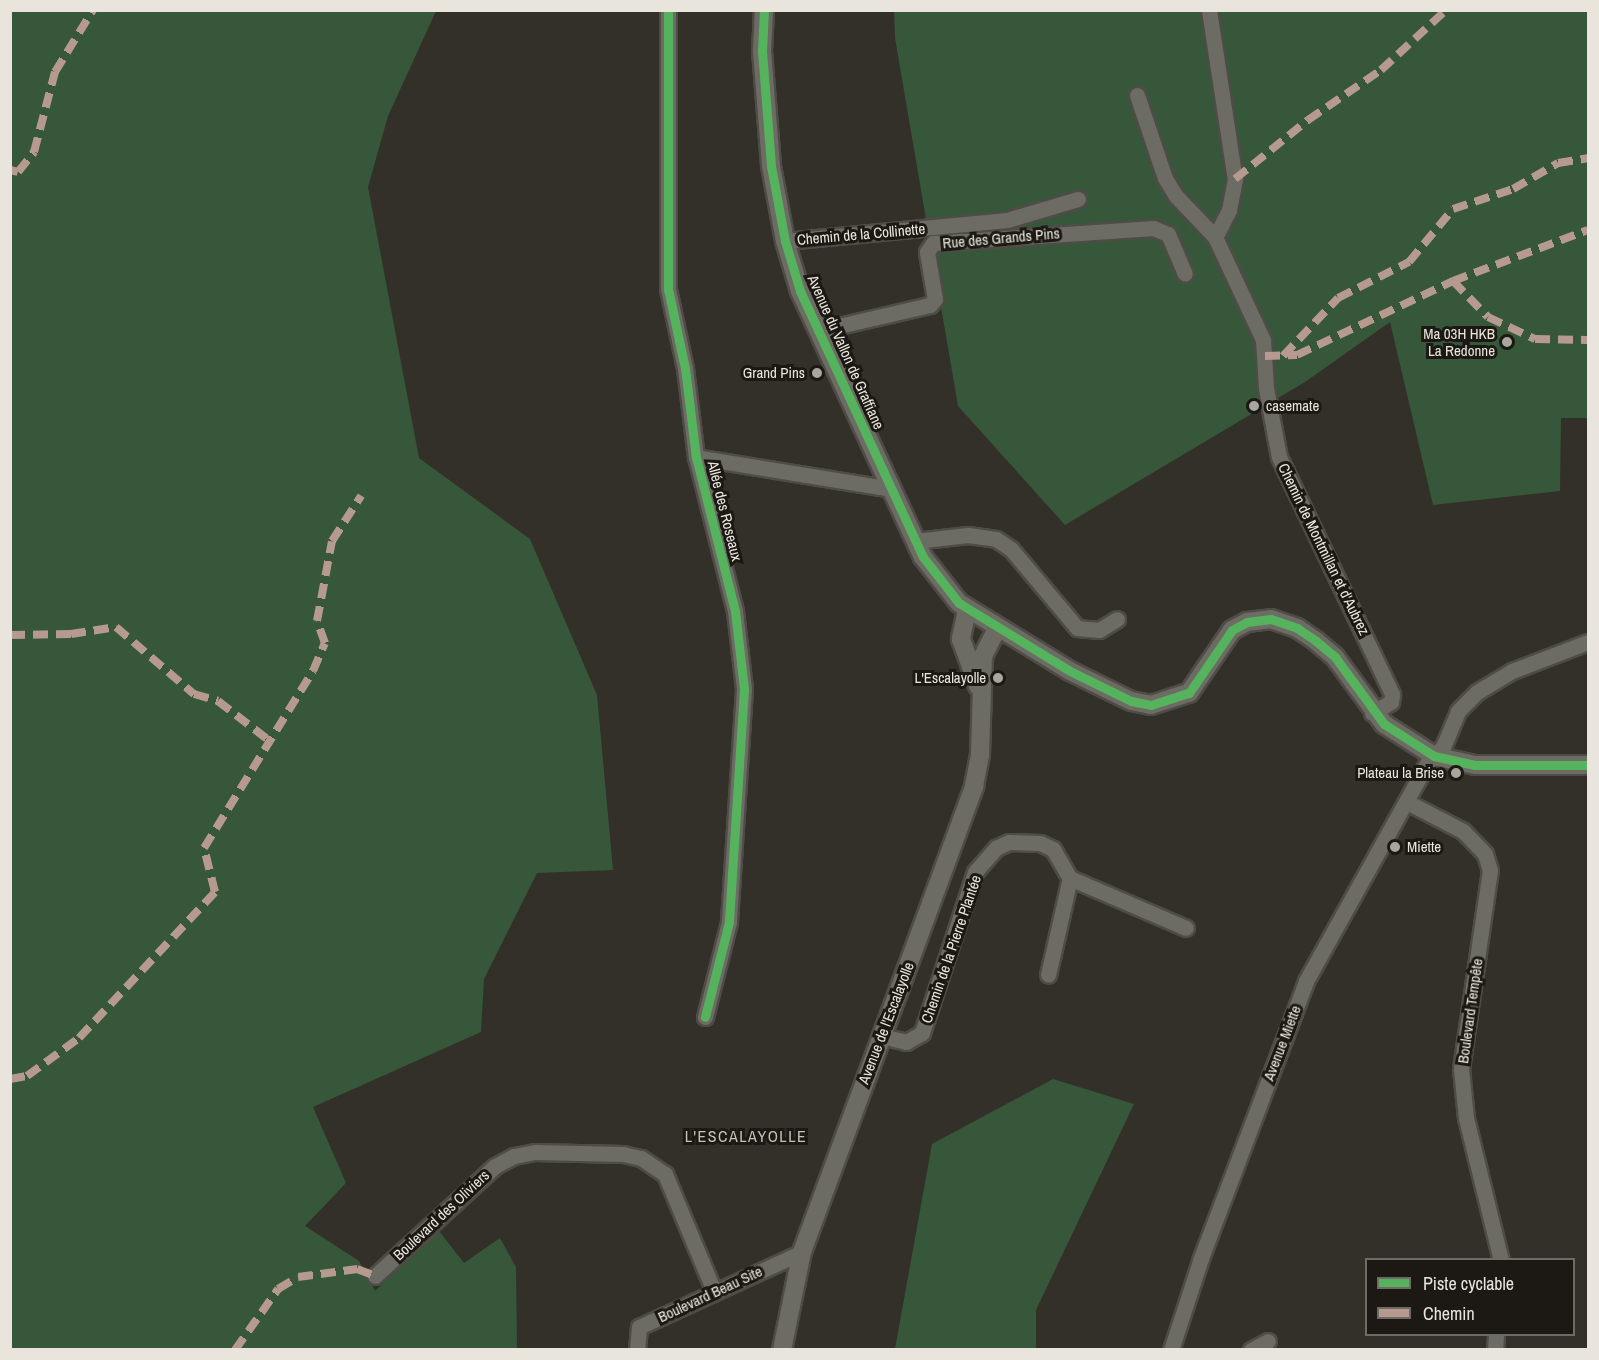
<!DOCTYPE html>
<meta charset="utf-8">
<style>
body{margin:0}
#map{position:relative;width:1599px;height:1360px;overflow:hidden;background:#333029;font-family:"Archivo Narrow",sans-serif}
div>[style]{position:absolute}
.green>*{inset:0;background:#365739}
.roads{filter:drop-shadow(2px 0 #4f4c47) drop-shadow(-2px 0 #4f4c47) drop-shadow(0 2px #4f4c47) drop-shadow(0 -2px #4f4c47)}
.minor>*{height:15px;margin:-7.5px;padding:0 7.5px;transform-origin:7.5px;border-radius:7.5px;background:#6c6c64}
.tertiary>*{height:18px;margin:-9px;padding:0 9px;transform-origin:9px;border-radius:9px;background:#6c6c64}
.quiet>*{height:8px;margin-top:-4px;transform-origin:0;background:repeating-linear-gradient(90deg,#b69a8f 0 15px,transparent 0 23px)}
.cycleway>*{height:9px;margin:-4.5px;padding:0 4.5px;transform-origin:4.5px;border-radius:4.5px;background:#56b35d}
.dots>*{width:16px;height:16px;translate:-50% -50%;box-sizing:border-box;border:3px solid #1c1914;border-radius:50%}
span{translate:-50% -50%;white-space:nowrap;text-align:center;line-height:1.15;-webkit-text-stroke:6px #1c1914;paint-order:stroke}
.street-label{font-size:15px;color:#e9e5dd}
.poi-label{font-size:15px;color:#e9e5dd}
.right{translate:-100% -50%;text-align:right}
.left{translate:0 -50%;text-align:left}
.neighbourhood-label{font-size:16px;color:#c9c1b2;letter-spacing:1.5px}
.frame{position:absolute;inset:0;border:12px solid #e9e5dd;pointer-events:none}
.legend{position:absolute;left:1365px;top:1258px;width:210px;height:78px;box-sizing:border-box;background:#1c1914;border:2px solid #6e6b64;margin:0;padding:8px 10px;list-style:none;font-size:18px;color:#e9e5dd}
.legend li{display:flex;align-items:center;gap:12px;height:30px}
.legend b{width:30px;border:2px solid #6e6b64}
</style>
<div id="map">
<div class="green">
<i style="clip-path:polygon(10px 11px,436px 11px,388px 116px,368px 187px,419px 458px,530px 539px,597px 695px,613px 870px,537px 873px,484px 979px,481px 1032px,313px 1107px,346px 1183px,305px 1226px,359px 1261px,375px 1291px,439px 1231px,464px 1263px,500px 1238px,516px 1267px,517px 1349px,11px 1349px)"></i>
<i style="clip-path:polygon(894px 11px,1588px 11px,1588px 418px,1561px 418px,1560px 491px,1433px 505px,1390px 322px,1305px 382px,1065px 525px,958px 406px,895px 38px)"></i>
<i style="clip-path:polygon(1053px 1079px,1134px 1104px,1036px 1310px,1036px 1349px,895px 1349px,932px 1144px)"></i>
</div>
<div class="roads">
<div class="minor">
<i style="left:668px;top:10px;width:279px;rotate:90deg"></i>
<i style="left:668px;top:289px;width:81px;rotate:77.9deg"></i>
<i style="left:685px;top:368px;width:90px;rotate:83deg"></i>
<i style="left:696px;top:457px;width:159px;rotate:75.8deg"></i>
<i style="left:735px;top:611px;width:79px;rotate:83.4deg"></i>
<i style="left:744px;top:689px;width:233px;rotate:93.7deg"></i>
<i style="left:729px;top:922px;width:98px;rotate:104.2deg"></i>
<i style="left:1209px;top:10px;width:171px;rotate:81.3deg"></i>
<i style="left:1235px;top:179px;width:32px;rotate:101deg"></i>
<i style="left:1229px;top:210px;width:30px;rotate:117deg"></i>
<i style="left:1137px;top:95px;width:88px;rotate:71.4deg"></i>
<i style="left:1165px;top:178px;width:21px;rotate:59deg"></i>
<i style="left:1176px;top:196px;width:57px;rotate:46.4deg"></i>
<i style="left:1215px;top:237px;width:114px;rotate:65deg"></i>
<i style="left:1263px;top:340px;width:48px;rotate:86.4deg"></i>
<i style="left:1266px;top:388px;width:70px;rotate:79.3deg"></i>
<i style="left:1279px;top:457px;width:263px;rotate:64.5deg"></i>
<i style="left:1392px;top:694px;width:8px;rotate:97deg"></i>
<i style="left:1391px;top:702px;width:22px;rotate:150deg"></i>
<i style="left:785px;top:241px;width:223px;rotate:-5.4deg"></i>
<i style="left:1007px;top:220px;width:74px;rotate:-16.5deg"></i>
<i style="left:817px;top:331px;width:116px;rotate:-13deg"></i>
<i style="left:930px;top:305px;width:8px;rotate:-50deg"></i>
<i style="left:935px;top:299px;width:48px;rotate:-99.7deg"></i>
<i style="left:927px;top:252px;width:11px;rotate:-56deg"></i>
<i style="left:933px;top:243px;width:221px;rotate:-3.9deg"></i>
<i style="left:1153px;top:228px;width:16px;rotate:22deg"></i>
<i style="left:1168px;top:234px;width:43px;rotate:67deg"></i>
<i style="left:696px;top:457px;width:198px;rotate:9.3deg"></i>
<i style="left:915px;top:541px;width:53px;rotate:-6.5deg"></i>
<i style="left:968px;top:535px;width:28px;rotate:8deg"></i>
<i style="left:996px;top:539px;width:18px;rotate:34deg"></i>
<i style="left:1011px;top:549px;width:103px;rotate:50.1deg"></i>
<i style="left:1077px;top:628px;width:22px;rotate:5deg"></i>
<i style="left:1099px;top:630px;width:21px;rotate:-31deg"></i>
<i style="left:1407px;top:802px;width:63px;rotate:27.4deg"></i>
<i style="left:1463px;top:831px;width:32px;rotate:46deg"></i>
<i style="left:1485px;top:854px;width:17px;rotate:73deg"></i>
<i style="left:1490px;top:870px;width:201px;rotate:98.3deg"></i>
<i style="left:1461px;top:1069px;width:49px;rotate:84.2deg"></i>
<i style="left:1466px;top:1118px;width:146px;rotate:76.2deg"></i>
<i style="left:1070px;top:878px;width:126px;rotate:23.3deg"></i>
<i style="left:881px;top:1036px;width:26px;rotate:13deg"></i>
<i style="left:906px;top:1042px;width:18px;rotate:-29deg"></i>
<i style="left:922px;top:1033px;width:169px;rotate:-71.8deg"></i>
<i style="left:975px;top:872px;width:32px;rotate:-49deg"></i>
<i style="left:996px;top:848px;width:14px;rotate:-25deg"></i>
<i style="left:1009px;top:842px;width:31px;rotate:2deg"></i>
<i style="left:1040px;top:843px;width:14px;rotate:25deg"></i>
<i style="left:1053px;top:849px;width:34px;rotate:60deg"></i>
<i style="left:1070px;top:878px;width:99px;rotate:102.8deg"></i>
<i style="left:375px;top:1276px;width:163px;rotate:-42.5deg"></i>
<i style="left:495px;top:1166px;width:21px;rotate:-28deg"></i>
<i style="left:514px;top:1156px;width:21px;rotate:-11deg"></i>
<i style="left:535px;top:1152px;width:88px;rotate:1.3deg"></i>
<i style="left:623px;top:1154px;width:18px;rotate:13deg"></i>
<i style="left:641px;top:1158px;width:29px;rotate:34deg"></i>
<i style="left:665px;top:1174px;width:127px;rotate:67.3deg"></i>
<i style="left:637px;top:1350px;width:23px;rotate:-85deg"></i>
<i style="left:639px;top:1327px;width:179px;rotate:-24.7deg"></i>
<i style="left:1171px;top:1350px;width:97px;rotate:-71.9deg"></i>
<i style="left:1201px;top:1258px;width:296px;rotate:-69.2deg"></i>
<i style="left:1306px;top:981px;width:251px;rotate:-60.9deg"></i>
<i style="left:1428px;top:762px;width:21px;rotate:-45deg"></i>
<i style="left:1443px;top:747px;width:39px;rotate:-67deg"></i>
<i style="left:1458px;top:711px;width:27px;rotate:-45deg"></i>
<i style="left:1477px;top:692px;width:41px;rotate:-31deg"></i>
<i style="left:1512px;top:671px;width:81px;rotate:-20.9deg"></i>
<i style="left:1251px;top:1350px;width:19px;rotate:-28deg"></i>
<i style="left:1495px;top:1350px;width:16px;rotate:-86deg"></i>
</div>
<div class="tertiary">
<i style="left:764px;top:10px;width:41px;rotate:92.8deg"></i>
<i style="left:762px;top:51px;width:115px;rotate:85.5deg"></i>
<i style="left:771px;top:166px;width:76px;rotate:79.4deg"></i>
<i style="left:785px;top:241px;width:52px;rotate:73.3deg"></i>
<i style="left:800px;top:291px;width:293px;rotate:65.2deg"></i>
<i style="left:923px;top:557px;width:58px;rotate:52deg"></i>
<i style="left:959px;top:603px;width:130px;rotate:31.5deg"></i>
<i style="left:1070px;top:671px;width:68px;rotate:26.2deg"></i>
<i style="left:1131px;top:701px;width:20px;rotate:11deg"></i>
<i style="left:1151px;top:705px;width:40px;rotate:-18deg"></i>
<i style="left:1189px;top:693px;width:76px;rotate:-55.7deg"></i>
<i style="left:1232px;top:630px;width:17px;rotate:-28deg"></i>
<i style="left:1247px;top:622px;width:24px;rotate:-7deg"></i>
<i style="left:1271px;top:619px;width:28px;rotate:19deg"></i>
<i style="left:1297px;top:628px;width:23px;rotate:34deg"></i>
<i style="left:1316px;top:641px;width:25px;rotate:40deg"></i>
<i style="left:1335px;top:657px;width:83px;rotate:53.8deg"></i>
<i style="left:1384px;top:724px;width:59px;rotate:32.6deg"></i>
<i style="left:1434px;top:756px;width:42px;rotate:12.4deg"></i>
<i style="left:1475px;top:765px;width:113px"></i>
<i style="left:967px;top:610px;width:30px;rotate:102deg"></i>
<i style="left:961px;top:639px;width:50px;rotate:70.1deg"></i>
<i style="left:782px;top:1350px;width:100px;rotate:-78.5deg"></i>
<i style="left:802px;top:1252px;width:497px;rotate:-69.7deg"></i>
<i style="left:974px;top:786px;width:32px;rotate:-79deg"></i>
<i style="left:980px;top:755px;width:99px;rotate:-88.3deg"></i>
<i style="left:983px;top:656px;width:30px;rotate:-63deg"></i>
</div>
</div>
<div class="quiet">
<i style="left:10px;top:170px;width:8px;rotate:14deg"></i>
<i style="left:18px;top:172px;width:26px;rotate:-51deg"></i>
<i style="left:34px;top:152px;width:83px;rotate:-75.3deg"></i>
<i style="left:55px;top:72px;width:73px;rotate:-58.5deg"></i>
<i style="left:1235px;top:179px;width:94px;rotate:-38.9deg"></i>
<i style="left:1308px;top:120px;width:88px;rotate:-34.4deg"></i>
<i style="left:1381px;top:70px;width:88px;rotate:-42.7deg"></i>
<i style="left:1453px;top:281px;width:50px;rotate:45.8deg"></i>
<i style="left:1488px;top:317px;width:52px;rotate:25.1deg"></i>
<i style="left:1535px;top:339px;width:53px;rotate:1.1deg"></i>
<i style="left:1265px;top:356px;width:32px;rotate:-2deg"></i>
<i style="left:1297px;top:355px;width:173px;rotate:-25.4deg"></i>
<i style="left:1453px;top:281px;width:144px;rotate:-20.7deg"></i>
<i style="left:1283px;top:356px;width:80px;rotate:-46.5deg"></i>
<i style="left:1338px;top:298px;width:80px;rotate:-26.9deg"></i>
<i style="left:1409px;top:262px;width:69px;rotate:-50.3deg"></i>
<i style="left:1453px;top:209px;width:63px;rotate:-18.4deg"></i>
<i style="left:1513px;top:189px;width:52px;rotate:-30deg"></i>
<i style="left:1558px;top:163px;width:30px;rotate:-9deg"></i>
<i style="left:10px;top:635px;width:61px;rotate:-0.9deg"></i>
<i style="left:71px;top:634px;width:46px;rotate:-8.8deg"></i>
<i style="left:116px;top:627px;width:103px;rotate:40.7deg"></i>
<i style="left:194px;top:694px;width:25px;rotate:16deg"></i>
<i style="left:218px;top:701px;width:67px;rotate:37.7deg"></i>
<i style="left:10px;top:1079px;width:17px;rotate:-10deg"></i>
<i style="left:27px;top:1076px;width:64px;rotate:-36.2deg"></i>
<i style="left:79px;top:1038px;width:200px;rotate:-47deg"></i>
<i style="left:215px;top:892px;width:45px;rotate:-104deg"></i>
<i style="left:204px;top:848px;width:208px;rotate:-58.4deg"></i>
<i style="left:313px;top:671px;width:30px;rotate:-67deg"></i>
<i style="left:325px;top:643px;width:23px;rotate:-110deg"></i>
<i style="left:317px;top:621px;width:81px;rotate:-79.4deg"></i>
<i style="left:332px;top:541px;width:54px;rotate:-57.2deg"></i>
<i style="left:235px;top:1350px;width:75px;rotate:-54.8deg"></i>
<i style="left:278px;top:1289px;width:23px;rotate:-31deg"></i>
<i style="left:298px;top:1277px;width:60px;rotate:-7.7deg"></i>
<i style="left:357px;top:1269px;width:19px;rotate:21deg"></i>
</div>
<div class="cycleway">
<i style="left:668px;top:10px;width:279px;rotate:90deg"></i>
<i style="left:668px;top:289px;width:81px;rotate:77.9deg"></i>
<i style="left:685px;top:368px;width:90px;rotate:83deg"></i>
<i style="left:696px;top:457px;width:159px;rotate:75.8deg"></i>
<i style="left:735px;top:611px;width:79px;rotate:83.4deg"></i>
<i style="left:744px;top:689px;width:233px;rotate:93.7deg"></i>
<i style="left:729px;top:922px;width:98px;rotate:104.2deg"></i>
<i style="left:764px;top:10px;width:41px;rotate:92.8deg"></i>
<i style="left:762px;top:51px;width:115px;rotate:85.5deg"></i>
<i style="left:771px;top:166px;width:76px;rotate:79.4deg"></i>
<i style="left:785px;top:241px;width:52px;rotate:73.3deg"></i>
<i style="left:800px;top:291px;width:293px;rotate:65.2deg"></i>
<i style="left:923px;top:557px;width:58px;rotate:52deg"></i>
<i style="left:959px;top:603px;width:130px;rotate:31.5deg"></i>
<i style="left:1070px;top:671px;width:68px;rotate:26.2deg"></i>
<i style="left:1131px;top:701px;width:20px;rotate:11deg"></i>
<i style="left:1151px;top:705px;width:40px;rotate:-18deg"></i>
<i style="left:1189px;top:693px;width:76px;rotate:-55.7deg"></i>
<i style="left:1232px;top:630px;width:17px;rotate:-28deg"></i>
<i style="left:1247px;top:622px;width:24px;rotate:-7deg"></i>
<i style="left:1271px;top:619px;width:28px;rotate:19deg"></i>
<i style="left:1297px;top:628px;width:23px;rotate:34deg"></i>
<i style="left:1316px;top:641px;width:25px;rotate:40deg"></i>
<i style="left:1335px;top:657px;width:83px;rotate:53.8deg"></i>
<i style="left:1384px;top:724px;width:59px;rotate:32.6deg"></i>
<i style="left:1434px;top:756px;width:42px;rotate:12.4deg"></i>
<i style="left:1475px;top:765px;width:113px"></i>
</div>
<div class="dots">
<i style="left:1507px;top:342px;background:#a9a69e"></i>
<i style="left:817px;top:373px;background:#a9a69e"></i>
<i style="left:1254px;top:406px;background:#a9a69e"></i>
<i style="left:998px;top:678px;background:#a9a69e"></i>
<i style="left:1456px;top:773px;background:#a9a69e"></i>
<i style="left:1395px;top:847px;background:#a9a69e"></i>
</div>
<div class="street-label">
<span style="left:861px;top:234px;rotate:-5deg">Chemin de la Collinette</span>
<span style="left:1001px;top:238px;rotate:-5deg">Rue des Grands Pins</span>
<span style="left:846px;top:352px;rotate:66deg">Avenue du Vallon de Graffiane</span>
<span style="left:725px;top:511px;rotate:76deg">Allée des Roseaux</span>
<span style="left:1324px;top:549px;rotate:64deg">Chemin de Montmillan et d'Aubrez</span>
<span style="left:951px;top:949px;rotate:-71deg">Chemin de la Pierre Plantée</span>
<span style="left:1470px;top:1011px;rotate:-82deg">Boulevard Tempête</span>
<span style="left:886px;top:1023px;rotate:-69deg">Avenue de l'Escalayolle</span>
<span style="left:1282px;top:1043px;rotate:-69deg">Avenue Miette</span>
<span style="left:441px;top:1215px;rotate:-43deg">Boulevard des Oliviers</span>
<span style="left:710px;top:1294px;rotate:-25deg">Boulevard Beau Site</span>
</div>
<div class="poi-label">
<span class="right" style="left:1495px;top:342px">Ma 03H HKB<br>La Redonne</span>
<span class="right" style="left:805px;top:373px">Grand Pins</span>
<span class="left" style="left:1266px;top:406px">casemate</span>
<span class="right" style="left:986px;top:678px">L'Escalayolle</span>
<span class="right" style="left:1444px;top:773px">Plateau la Brise</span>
<span class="left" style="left:1407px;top:847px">Miette</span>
</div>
<div class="neighbourhood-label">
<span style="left:746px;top:1136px">L'ESCALAYOLLE</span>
</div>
<div class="frame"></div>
<ul class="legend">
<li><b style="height:8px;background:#56b35d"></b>Piste cyclable</li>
<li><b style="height:8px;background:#b69a8f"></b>Chemin</li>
</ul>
</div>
